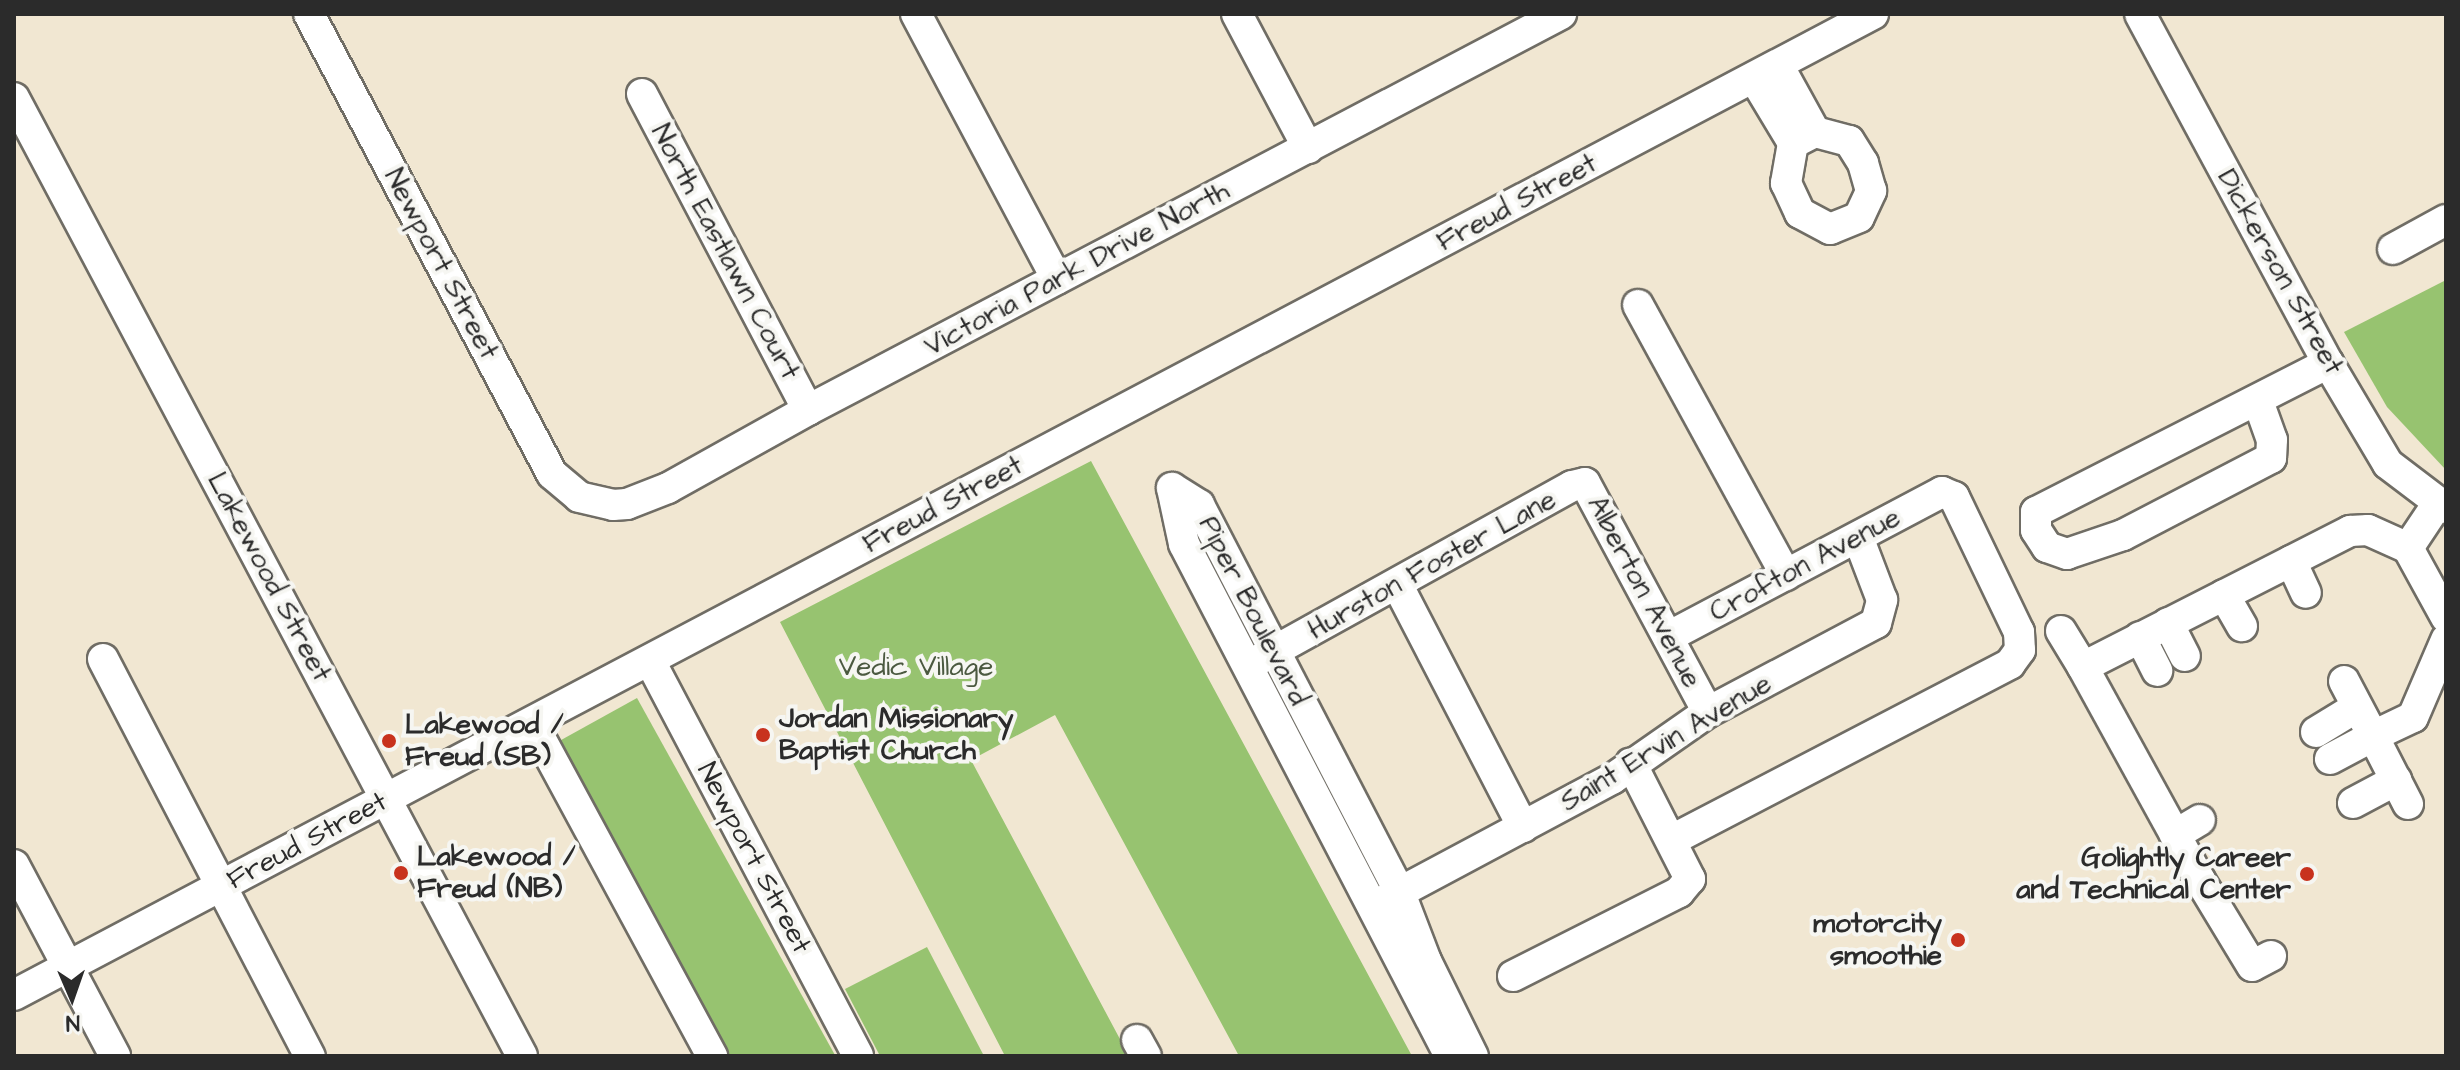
<!DOCTYPE html>
<style>
body{margin:0}
#map{position:relative;width:2460px;height:1070px;overflow:hidden;background:#f1e7d2;font-family:"Architects Daughter",sans-serif}
div>[style]{position:absolute}
.green>*{inset:0;background:#97c370;transform-origin:0 0}
.roads{filter:drop-shadow(2px 0 #706d65) drop-shadow(-2px 0 #706d65) drop-shadow(0 2px #706d65) drop-shadow(0 -2px #706d65)}
.minor>*{height:30px;margin:-15px;padding:0 15px;transform-origin:15px;border-radius:15px;background:#fff}
.dots>*{width:22px;height:22px;translate:-50% -50%;box-sizing:border-box;border:4px solid #f6f6f2;border-radius:50%}
span{translate:-50% -50%;white-space:nowrap;text-align:center;line-height:1.15;-webkit-text-stroke:8px #f6f6f2;paint-order:stroke}
.street-label{font-size:28px;color:#2b2b2b}
.park-label{font-size:28px;color:#4b5940}
.poi-label{font-size:28px;color:#2b2b2b;font-weight:700}
.left{translate:0 -50%;text-align:left}
.right{translate:-100% -50%;text-align:right}
.frame{position:absolute;inset:0;border:16px solid #2b2b2b;pointer-events:none}
.north{position:absolute;left:32px;top:958px;width:80px;height:80px;-webkit-text-stroke:6px #f6f6f2;paint-order:stroke;rotate:178deg;font-size:22px;font-weight:700;line-height:32px;text-align:center;color:#2b2b2b}
.north::after{content:'';display:block;margin:auto;width:28px;height:36px;background:#2b2b2b;clip-path:polygon(50% 0,100% 100%,50% 72%,0 100%)}
</style>
<div id="map">
<div class="green">
<i style="clip-path:polygon(2446px 280px,2446px 470px,2387px 407px,2344px 332px)"></i>
<i style="clip-path:polygon(1091px 461px,1412px 1056px,1239px 1056px,1055px 715px,971px 760px,1129px 1056px,1005px 1056px,780px 622px)"></i>
<i style="left:637px;top:698px;width:408px;height:94px;rotate:61deg"></i>
<i style="clip-path:polygon(927px 947px,984px 1056px,880px 1056px,845px 989px)"></i>
</div>
<div class="roads">
<div class="minor">
<i style="left:309px;top:14px;width:520px;rotate:62.15deg"></i>
<i style="left:552px;top:474px;width:35px;rotate:40deg"></i>
<i style="left:579px;top:497px;width:35px;rotate:13deg"></i>
<i style="left:613px;top:505px;width:14px;rotate:-4deg"></i>
<i style="left:627px;top:504px;width:44px;rotate:-21.3deg"></i>
<i style="left:668px;top:488px;width:160px;rotate:-29.1deg"></i>
<i style="left:808px;top:410px;width:851px;rotate:-27.74deg"></i>
<i style="left:916px;top:14px;width:300px;rotate:62deg"></i>
<i style="left:1237px;top:14px;width:152px;rotate:62.1deg"></i>
<i style="left:2140px;top:14px;width:396px;rotate:61.7deg"></i>
<i style="left:2328px;top:363px;width:117px;rotate:59.3deg"></i>
<i style="left:2388px;top:464px;width:73px;rotate:37.2deg"></i>
<i style="left:1778px;top:65px;width:77px;rotate:61.1deg"></i>
<i style="left:1754px;top:78px;width:76px;rotate:59deg"></i>
<i style="left:1793px;top:143px;width:41px;rotate:99.9deg"></i>
<i style="left:1786px;top:183px;width:33px;rotate:65deg"></i>
<i style="left:1800px;top:213px;width:34px;rotate:28deg"></i>
<i style="left:1830px;top:229px;width:31px;rotate:-22deg"></i>
<i style="left:1859px;top:217px;width:29px;rotate:-65deg"></i>
<i style="left:1871px;top:191px;width:29px;rotate:-106deg"></i>
<i style="left:1863px;top:163px;width:26px;rotate:-122deg"></i>
<i style="left:1849px;top:141px;width:35px;rotate:-165deg"></i>
<i style="left:1815px;top:132px;width:25px;rotate:153deg"></i>
<i style="left:642px;top:94px;width:357px;rotate:62.3deg"></i>
<i style="left:14px;top:98px;width:1084px;rotate:62.06deg"></i>
<i style="left:2393px;top:249px;width:60px;rotate:-28.7deg"></i>
<i style="left:1638px;top:305px;width:308px;rotate:61.3deg"></i>
<i style="left:2258px;top:401px;width:41px;rotate:70.3deg"></i>
<i style="left:2272px;top:440px;width:18px;rotate:93deg"></i>
<i style="left:2271px;top:458px;width:167px;rotate:152.5deg"></i>
<i style="left:2123px;top:535px;width:59px;rotate:161.3deg"></i>
<i style="left:2067px;top:554px;width:21px;rotate:-161deg"></i>
<i style="left:2047px;top:547px;width:20px;rotate:-123deg"></i>
<i style="left:2036px;top:530px;width:18px;rotate:-90deg"></i>
<i style="left:2036px;top:512px;width:328px;rotate:-27deg"></i>
<i style="left:1172px;top:488px;width:32px;rotate:32deg"></i>
<i style="left:1199px;top:505px;width:437px;rotate:62.6deg"></i>
<i style="left:1400px;top:893px;width:73px;rotate:69.1deg"></i>
<i style="left:1426px;top:961px;width:106px;rotate:63.7deg"></i>
<i style="left:1172px;top:488px;width:57px;rotate:77.9deg"></i>
<i style="left:1184px;top:544px;width:577px;rotate:62.55deg"></i>
<i style="left:2438px;top:503px;width:54px;rotate:123.7deg"></i>
<i style="left:2408px;top:548px;width:79px;rotate:61.2deg"></i>
<i style="left:2291px;top:561px;width:35px;rotate:65deg"></i>
<i style="left:1397px;top:584px;width:274px;rotate:62.6deg"></i>
<i style="left:2224px;top:595px;width:36px;rotate:60deg"></i>
<i style="left:2168px;top:623px;width:37px;rotate:63deg"></i>
<i style="left:2061px;top:631px;width:42px;rotate:58.6deg"></i>
<i style="left:1668px;top:637px;width:310px;rotate:-27.9deg"></i>
<i style="left:1942px;top:492px;width:13px;rotate:23deg"></i>
<i style="left:1954px;top:497px;width:150px;rotate:64.3deg"></i>
<i style="left:2019px;top:632px;width:18px;rotate:87deg"></i>
<i style="left:2020px;top:650px;width:17px;rotate:126deg"></i>
<i style="left:2010px;top:664px;width:381px;rotate:152.5deg"></i>
<i style="left:2140px;top:637px;width:38px;rotate:63deg"></i>
<i style="left:103px;top:659px;width:448px;rotate:62.5deg"></i>
<i style="left:650px;top:661px;width:446px;rotate:62.2deg"></i>
<i style="left:1249px;top:665px;width:369px;rotate:-29deg"></i>
<i style="left:1572px;top:486px;width:13px;rotate:-13deg"></i>
<i style="left:1585px;top:483px;width:260px;rotate:61.8deg"></i>
<i style="left:532px;top:723px;width:379px;rotate:61.6deg"></i>
<i style="left:2316px;top:732px;width:48px;rotate:-31.4deg"></i>
<i style="left:2330px;top:759px;width:49px;rotate:-28.1deg"></i>
<i style="left:2373px;top:736px;width:62px;rotate:-117.8deg"></i>
<i style="left:2353px;top:803px;width:49px;rotate:-28.1deg"></i>
<i style="left:2408px;top:804px;width:76px;rotate:-117.2deg"></i>
<i style="left:2373px;top:736px;width:44px;rotate:-25.4deg"></i>
<i style="left:2413px;top:717px;width:84px;rotate:-66.8deg"></i>
<i style="left:2175px;top:835px;width:29px;rotate:-31deg"></i>
<i style="left:14px;top:865px;width:216px;rotate:62.1deg"></i>
<i style="left:1374px;top:906px;width:270px;rotate:-28.1deg"></i>
<i style="left:1612px;top:779px;width:117px;rotate:-34.9deg"></i>
<i style="left:1708px;top:712px;width:190px;rotate:-27.9deg"></i>
<i style="left:1876px;top:623px;width:24px;rotate:-75deg"></i>
<i style="left:1882px;top:600px;width:67px;rotate:-110.9deg"></i>
<i style="left:2271px;top:956px;width:21px;rotate:152deg"></i>
<i style="left:2252px;top:966px;width:100px;rotate:-121.2deg"></i>
<i style="left:2200px;top:880px;width:243px;rotate:-118.8deg"></i>
<i style="left:2083px;top:667px;width:300px;rotate:-27deg"></i>
<i style="left:2350px;top:531px;width:18px;rotate:-3deg"></i>
<i style="left:2368px;top:530px;width:44px;rotate:24.2deg"></i>
<i style="left:1513px;top:976px;width:186px;rotate:-26.8deg"></i>
<i style="left:1679px;top:892px;width:17px;rotate:-50deg"></i>
<i style="left:1690px;top:879px;width:130px;rotate:-117deg"></i>
<i style="left:14px;top:995px;width:2102px;rotate:-27.82deg"></i>
<i style="left:1137px;top:1040px;width:18px;rotate:61deg"></i>
</div>
</div>
<div class="dots">
<i style="left:763px;top:735px;background:#c8321e"></i>
<i style="left:389px;top:741px;background:#c8321e"></i>
<i style="left:401px;top:873px;background:#c8321e"></i>
<i style="left:2307px;top:874px;background:#c8321e"></i>
<i style="left:1958px;top:940px;background:#c8321e"></i>
</div>
<div class="street-label">
<span style="left:1517px;top:203px;rotate:-28deg">Freud Street</span>
<span style="left:725px;top:252px;rotate:62deg">North Eastlawn Court</span>
<span style="left:441px;top:264px;rotate:62deg">Newport Street</span>
<span style="left:1077px;top:269px;rotate:-28deg">Victoria Park Drive North</span>
<span style="left:2280px;top:272px;rotate:61deg">Dickerson Street</span>
<span style="left:943px;top:505px;rotate:-28deg">Freud Street</span>
<span style="left:1432px;top:565px;rotate:-29deg">Hurston Foster Lane</span>
<span style="left:1805px;top:565px;rotate:-28deg">Crofton Avenue</span>
<span style="left:269px;top:577px;rotate:62deg">Lakewood Street</span>
<span style="left:1644px;top:592px;rotate:62deg">Alberton Avenue</span>
<span style="left:1253px;top:611px;rotate:63deg">Piper Boulevard</span>
<span style="left:1666px;top:743px;rotate:-31deg">Saint Ervin Avenue</span>
<span style="left:307px;top:841px;rotate:-28deg">Freud Street</span>
<span style="left:754px;top:858px;rotate:62deg">Newport Street</span>
</div>
<div class="park-label">
<span style="left:916px;top:667px">Vedic Village</span>
</div>
<div class="poi-label">
<span class="left" style="left:779px;top:735px">Jordan Missionary<br>Baptist Church</span>
<span class="left" style="left:405px;top:741px">Lakewood /<br>Freud (SB)</span>
<span class="left" style="left:417px;top:873px">Lakewood /<br>Freud (NB)</span>
<span class="right" style="left:2291px;top:874px">Golightly Career<br>and Technical Center</span>
<span class="right" style="left:1942px;top:940px">motorcity<br>smoothie</span>
</div>
<div class="frame"></div>
<div class="north">N</div>
</div>
